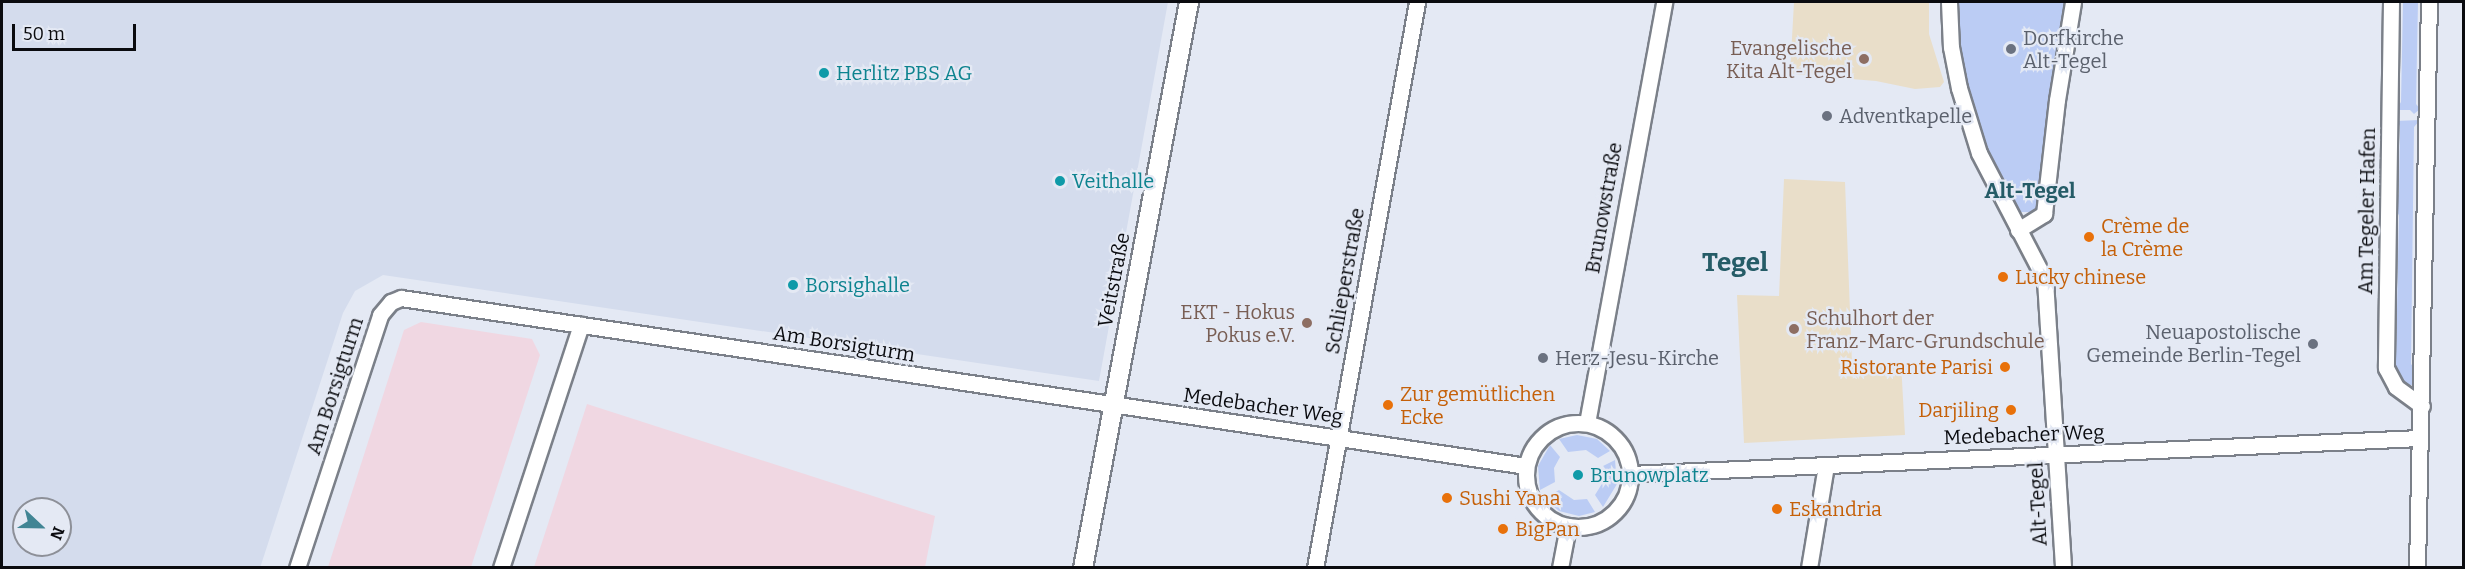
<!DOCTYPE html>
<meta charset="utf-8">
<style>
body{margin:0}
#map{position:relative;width:2465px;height:569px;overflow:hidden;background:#e4e9f4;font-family:Bitter,serif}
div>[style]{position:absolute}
.commercial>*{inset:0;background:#f0d7e2}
.built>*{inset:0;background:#d4dced}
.education>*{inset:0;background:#e9dec9}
.green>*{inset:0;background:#bbccf4}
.roads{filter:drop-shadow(2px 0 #7b8089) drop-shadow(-2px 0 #7b8089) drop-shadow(0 2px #7b8089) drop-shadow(0 -2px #7b8089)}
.minor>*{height:15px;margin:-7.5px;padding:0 7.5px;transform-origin:7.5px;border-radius:7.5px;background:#fff}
.minor>.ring{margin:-7.5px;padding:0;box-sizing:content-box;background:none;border:15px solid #fff;border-radius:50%}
.tertiary>*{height:18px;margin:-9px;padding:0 9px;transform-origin:9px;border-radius:9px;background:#fff}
.dots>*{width:16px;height:16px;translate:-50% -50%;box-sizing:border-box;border:3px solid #e4e9f4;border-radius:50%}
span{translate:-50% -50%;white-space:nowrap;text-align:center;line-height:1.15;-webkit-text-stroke:4.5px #e4e9f4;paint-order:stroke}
.worship-label{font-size:20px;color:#5b616d}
.left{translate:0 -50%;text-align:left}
.right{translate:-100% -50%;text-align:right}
.education-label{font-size:20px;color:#785e54}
.culture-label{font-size:20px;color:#0d838f}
.street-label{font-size:20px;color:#0a0b0f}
.food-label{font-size:20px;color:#c56008}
.neighbourhood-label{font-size:21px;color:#255c67;font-weight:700}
.district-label{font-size:26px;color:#255c67;font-weight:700}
.frame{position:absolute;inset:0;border:3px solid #0a0b0f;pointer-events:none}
.north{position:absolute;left:12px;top:497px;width:60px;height:60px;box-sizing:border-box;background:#e4e9f4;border:2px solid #8d9098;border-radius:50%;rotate:112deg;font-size:16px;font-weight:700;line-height:24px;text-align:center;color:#0a0b0f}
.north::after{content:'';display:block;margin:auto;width:21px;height:27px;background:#418594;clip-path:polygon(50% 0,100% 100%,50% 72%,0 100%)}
.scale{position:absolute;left:12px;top:24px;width:124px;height:27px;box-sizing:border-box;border:3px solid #0a0b0f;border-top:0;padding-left:8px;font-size:18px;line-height:21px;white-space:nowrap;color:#0a0b0f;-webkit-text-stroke:4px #e4e9f4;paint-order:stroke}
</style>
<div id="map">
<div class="commercial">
<i style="clip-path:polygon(421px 322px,532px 339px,540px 355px,471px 567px,328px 567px,404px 330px)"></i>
<i style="clip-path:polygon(587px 404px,935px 516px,925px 567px,534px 567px)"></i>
</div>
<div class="built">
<i style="clip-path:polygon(evenodd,2px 2px,1168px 2px,1099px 381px,383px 275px,355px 291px,343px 313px,260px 568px,2px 567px,2px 2px,24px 509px,60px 509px,60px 545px,24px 545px,24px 509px)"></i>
</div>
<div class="education">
<i style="clip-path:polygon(1794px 2px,1929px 2px,1929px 34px,1944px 82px,1940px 87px,1915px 89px,1876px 81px,1790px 74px)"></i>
<i style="clip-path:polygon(1784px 179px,1845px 182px,1852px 364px,1901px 362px,1905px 435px,1744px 443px,1737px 295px,1779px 296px)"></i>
</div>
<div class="green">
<i style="clip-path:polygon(1959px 2px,2067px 2px,2036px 212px,2017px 212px,1980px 135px,1961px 71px)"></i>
<i style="clip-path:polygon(2403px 2px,2418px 2px,2416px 104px,2420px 109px,2414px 114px,2410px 110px,2396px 110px,2401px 102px)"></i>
<i style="clip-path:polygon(2420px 120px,2414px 127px,2411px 364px,2416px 370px,2414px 384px,2409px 386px,2397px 376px,2392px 364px,2396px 357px,2399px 215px,2394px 209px,2394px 199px,2399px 194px,2400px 126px,2395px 121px)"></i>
<i style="clip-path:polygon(1577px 435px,1597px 439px,1610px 451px,1598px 458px,1586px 450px,1568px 452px,1559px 439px)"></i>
<i style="clip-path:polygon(1550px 445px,1560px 457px,1554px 468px,1555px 482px,1540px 490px,1538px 466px)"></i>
<i style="clip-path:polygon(1615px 460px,1617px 484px,1603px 507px,1595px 495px,1603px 482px,1603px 466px)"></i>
<i style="clip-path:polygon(1559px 490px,1574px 500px,1587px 499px,1595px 512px,1579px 516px,1559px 511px,1545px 499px)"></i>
</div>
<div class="roads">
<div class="minor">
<i style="left:1949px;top:2px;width:45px;rotate:87.5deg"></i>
<i style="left:1951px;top:47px;width:42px;rotate:79deg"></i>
<i style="left:1959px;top:88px;width:68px;rotate:72.9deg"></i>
<i style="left:1979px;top:153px;width:143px;rotate:62.5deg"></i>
<i style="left:2045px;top:280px;width:289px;rotate:86.4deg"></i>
<i style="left:2391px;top:2px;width:366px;rotate:90.8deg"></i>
<i style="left:2386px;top:368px;width:21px;rotate:62deg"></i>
<i style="left:2396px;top:387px;width:32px;rotate:36deg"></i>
<i style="left:2018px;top:230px;width:31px;rotate:-32deg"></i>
<i style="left:2044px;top:214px;width:115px;rotate:-83.5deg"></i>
<i style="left:2057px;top:100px;width:99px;rotate:-80.7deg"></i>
<i class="ring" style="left:1526px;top:423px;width:89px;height:89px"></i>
<i style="left:1587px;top:423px;width:428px;rotate:-79.6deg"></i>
<i style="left:1630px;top:474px;width:791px;rotate:-2.61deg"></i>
<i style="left:297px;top:568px;width:266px;rotate:-71.8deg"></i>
<i style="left:380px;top:315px;width:17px;rotate:-50deg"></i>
<i style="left:391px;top:302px;width:11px;rotate:-22deg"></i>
<i style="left:401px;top:298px;width:1137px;rotate:8.49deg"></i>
<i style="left:501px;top:568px;width:256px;rotate:-71.8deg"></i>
<i style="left:1315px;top:568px;width:575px;rotate:-79.78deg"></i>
<i style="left:1560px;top:568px;width:43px;rotate:-79.2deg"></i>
<i style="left:1809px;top:568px;width:104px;rotate:-80.6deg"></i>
<i style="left:2417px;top:568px;width:566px;rotate:-88.79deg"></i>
</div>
<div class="tertiary">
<i style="left:1083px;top:568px;width:576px;rotate:-79.39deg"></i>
</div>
</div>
<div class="dots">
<i style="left:2011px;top:49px;background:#6b7280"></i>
<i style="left:1864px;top:59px;background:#8d6e63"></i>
<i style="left:824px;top:73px;background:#0f9aa8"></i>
<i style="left:1827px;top:116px;background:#6b7280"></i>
<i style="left:1060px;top:181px;background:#0f9aa8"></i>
<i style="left:2089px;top:237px;background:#e8710a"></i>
<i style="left:2003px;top:277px;background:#e8710a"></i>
<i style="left:793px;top:285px;background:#0f9aa8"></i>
<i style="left:1307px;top:323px;background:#8d6e63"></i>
<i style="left:1794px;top:329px;background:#8d6e63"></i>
<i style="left:2313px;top:344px;background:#6b7280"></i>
<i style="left:1543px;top:358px;background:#6b7280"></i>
<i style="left:2005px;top:367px;background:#e8710a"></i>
<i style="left:1388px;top:405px;background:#e8710a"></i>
<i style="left:2011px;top:410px;background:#e8710a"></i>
<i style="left:1578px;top:475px;background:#0f9aa8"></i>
<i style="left:1447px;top:498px;background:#e8710a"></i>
<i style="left:1777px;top:509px;background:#e8710a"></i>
<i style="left:1503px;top:529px;background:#e8710a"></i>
</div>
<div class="worship-label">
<span class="left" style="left:2023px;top:50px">Dorfkirche<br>Alt-Tegel</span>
<span class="left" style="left:1839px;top:116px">Adventkapelle</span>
<span class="right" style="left:2301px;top:344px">Neuapostolische<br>Gemeinde Berlin-Tegel</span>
<span class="left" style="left:1555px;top:358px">Herz-Jesu-Kirche</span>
</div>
<div class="education-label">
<span class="right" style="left:1852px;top:60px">Evangelische<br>Kita Alt-Tegel</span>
<span class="right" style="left:1295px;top:324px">EKT - Hokus<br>Pokus e.V.</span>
<span class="left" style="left:1806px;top:330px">Schulhort der<br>Franz-Marc-Grundschule</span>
</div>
<div class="culture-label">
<span class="left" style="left:836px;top:73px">Herlitz PBS AG</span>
<span class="left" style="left:1072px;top:181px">Veithalle</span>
<span class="left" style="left:805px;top:285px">Borsighalle</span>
<span class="left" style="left:1590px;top:475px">Brunowplatz</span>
</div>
<div class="street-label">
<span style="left:1604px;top:208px;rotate:-80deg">Brunowstraße</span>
<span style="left:2367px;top:211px;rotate:-89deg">Am Tegeler Hafen</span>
<span style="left:1114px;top:280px;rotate:-79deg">Veitstraße</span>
<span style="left:1345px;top:281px;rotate:-80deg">Schlieperstraße</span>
<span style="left:844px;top:344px;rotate:9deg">Am Borsigturm</span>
<span style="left:335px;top:386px;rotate:-72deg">Am Borsigturm</span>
<span style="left:1263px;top:406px;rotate:8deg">Medebacher Weg</span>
<span style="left:2024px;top:435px;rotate:-2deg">Medebacher Weg</span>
<span style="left:2038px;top:504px;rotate:-93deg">Alt-Tegel</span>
</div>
<div class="food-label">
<span class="left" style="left:2101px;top:238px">Crème de<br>la Crème</span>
<span class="left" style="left:2015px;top:277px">Lucky chinese</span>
<span class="right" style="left:1993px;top:367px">Ristorante Parisi</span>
<span class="left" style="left:1400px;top:406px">Zur gemütlichen<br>Ecke</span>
<span class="right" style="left:1999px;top:410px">Darjiling</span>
<span class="left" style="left:1459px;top:498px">Sushi Yana</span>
<span class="left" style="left:1789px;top:509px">Eskandria</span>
<span class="left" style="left:1515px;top:529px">BigPan</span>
</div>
<div class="neighbourhood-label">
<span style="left:2030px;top:191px">Alt-Tegel</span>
</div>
<div class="district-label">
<span style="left:1735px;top:263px">Tegel</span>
</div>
<div class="frame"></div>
<div class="north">N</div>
<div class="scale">50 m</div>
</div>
